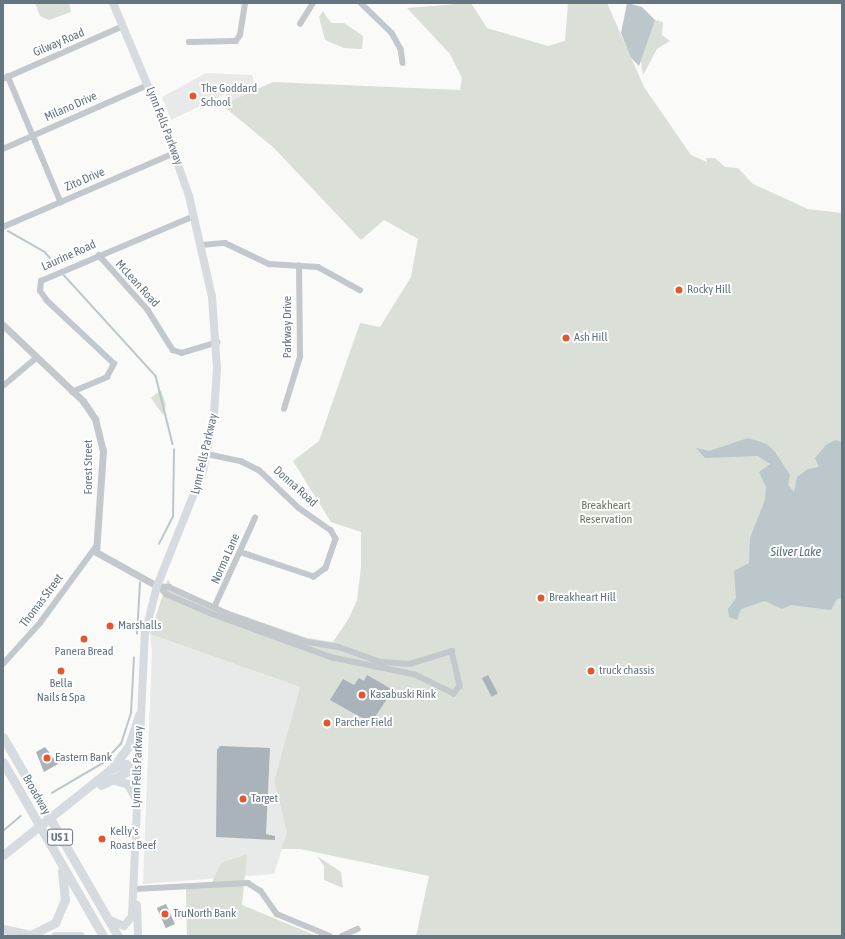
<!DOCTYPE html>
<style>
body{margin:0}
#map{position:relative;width:845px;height:939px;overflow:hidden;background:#fafaf8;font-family:"Asap Condensed",sans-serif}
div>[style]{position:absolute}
.built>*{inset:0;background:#e8e9e9}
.green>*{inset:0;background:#dadfd7}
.water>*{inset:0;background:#bbc7cb}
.stream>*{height:1.5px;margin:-0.75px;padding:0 0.75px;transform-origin:0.75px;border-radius:0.75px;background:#bbc7cb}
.building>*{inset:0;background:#aab3b9;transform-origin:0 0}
.minor>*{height:5.5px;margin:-2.75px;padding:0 2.75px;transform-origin:2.75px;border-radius:2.75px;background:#c3c8cc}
.tertiary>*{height:7px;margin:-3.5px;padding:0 3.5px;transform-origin:3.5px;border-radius:3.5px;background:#c3c8cc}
.primary>*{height:8px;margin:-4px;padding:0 4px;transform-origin:4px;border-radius:4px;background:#d6dbdf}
.trunk>*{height:9px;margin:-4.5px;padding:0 4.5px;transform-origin:4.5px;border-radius:4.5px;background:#d6dbdf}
.dots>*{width:11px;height:11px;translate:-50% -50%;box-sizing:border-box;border:2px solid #fff;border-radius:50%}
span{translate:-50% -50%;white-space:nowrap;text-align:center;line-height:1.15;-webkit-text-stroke:4px #fff;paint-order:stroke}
.shield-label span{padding:1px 3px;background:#fff;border:1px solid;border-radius:3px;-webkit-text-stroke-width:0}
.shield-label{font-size:11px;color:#657683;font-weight:700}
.street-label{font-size:12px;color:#657683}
.poi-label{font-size:12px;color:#657683}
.left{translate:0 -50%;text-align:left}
.park-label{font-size:12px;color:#687a64}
.water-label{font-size:13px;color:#60757c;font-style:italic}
.frame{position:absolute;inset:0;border:4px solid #657683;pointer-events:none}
</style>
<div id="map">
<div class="built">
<i style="clip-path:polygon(206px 73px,252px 75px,260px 105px,233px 113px,225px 94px,171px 120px,162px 97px)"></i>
<i style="clip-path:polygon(150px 634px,300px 687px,274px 781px,287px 833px,274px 874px,143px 884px,152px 651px)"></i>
</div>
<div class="green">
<i style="clip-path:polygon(35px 3px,69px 3px,71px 12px,49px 20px,40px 16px)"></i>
<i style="clip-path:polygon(471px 3px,487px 28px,548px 46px,565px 41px,568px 3px,607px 3px,644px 87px,691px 155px,707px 162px,706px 158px,715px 158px,725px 167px,738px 168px,753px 184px,808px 209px,842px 213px,842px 936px,416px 936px,429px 876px,300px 849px,281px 849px,287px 833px,274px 781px,300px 687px,150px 634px,168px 579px,171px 585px,226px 610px,307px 638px,333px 642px,349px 618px,357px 600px,361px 567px,361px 532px,331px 522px,293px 461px,319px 441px,360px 323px,380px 327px,411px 277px,418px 239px,384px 220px,361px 240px,274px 148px,222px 105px,273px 82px,460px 90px,462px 78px,450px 54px,407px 8px)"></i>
<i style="clip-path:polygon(323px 11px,331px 23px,344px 23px,363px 36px,362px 49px,344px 48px,325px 40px,319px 17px)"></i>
<i style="clip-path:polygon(655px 20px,663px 22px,662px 35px,670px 41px,657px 49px,643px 75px,640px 57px)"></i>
<i style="clip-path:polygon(161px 390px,166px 405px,163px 415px,151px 398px)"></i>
<i style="clip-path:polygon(247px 854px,242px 905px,317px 936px,187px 936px,186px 889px,210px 887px,221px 863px)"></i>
<i style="clip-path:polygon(317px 856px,341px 872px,343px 888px,324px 880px,324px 866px)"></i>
</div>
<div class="water">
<i style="clip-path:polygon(627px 3px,642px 7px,655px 20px,639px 66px,631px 58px,621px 33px)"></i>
<i style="clip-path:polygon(748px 438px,767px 444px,775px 452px,790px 475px,788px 485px,794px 492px,797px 477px,808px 469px,819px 467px,815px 458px,826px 445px,835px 440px,842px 442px,842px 598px,837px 599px,831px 610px,791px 605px,782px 609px,765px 601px,741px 609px,737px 620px,729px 617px,728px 609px,736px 598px,734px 571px,749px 563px,750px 538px,765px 500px,766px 487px,759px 472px,770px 464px,758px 456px,705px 458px,696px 448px,709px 451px)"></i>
</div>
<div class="stream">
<i style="left:8px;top:231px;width:43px;rotate:29.6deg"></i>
<i style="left:45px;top:252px;width:18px;rotate:49deg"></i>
<i style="left:64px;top:275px;width:137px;rotate:47.7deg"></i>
<i style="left:156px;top:376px;width:70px;rotate:76deg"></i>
<i style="left:159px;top:544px;width:31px;rotate:-63deg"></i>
<i style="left:173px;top:516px;width:66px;rotate:-89.1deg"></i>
<i style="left:137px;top:634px;width:51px;rotate:-86.6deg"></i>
<i style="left:52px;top:793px;width:59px;rotate:-30.5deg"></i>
<i style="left:103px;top:763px;width:26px;rotate:-47deg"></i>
<i style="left:121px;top:744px;width:33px;rotate:-72deg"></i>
<i style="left:131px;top:713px;width:55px;rotate:-86.9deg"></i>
<i style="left:3px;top:831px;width:23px;rotate:-40deg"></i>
</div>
<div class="building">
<i style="clip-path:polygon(367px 675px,393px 690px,371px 723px,330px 700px,343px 679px,354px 685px,359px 678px,364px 681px)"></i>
<i style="left:488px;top:675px;width:21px;height:7px;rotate:62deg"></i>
<i style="clip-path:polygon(220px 746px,270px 748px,266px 834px,275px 836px,275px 840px,216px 837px,217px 750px)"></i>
<i style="clip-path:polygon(45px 747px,58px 764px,44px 772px,36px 752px)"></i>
<i style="left:166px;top:904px;width:22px;height:10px;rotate:66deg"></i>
</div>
<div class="minor">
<i style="left:361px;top:3px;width:43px;rotate:44.1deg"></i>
<i style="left:392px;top:33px;width:18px;rotate:61deg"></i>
<i style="left:401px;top:49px;width:14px;rotate:82deg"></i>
<i style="left:300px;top:24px;width:25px;rotate:-58deg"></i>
<i style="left:189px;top:42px;width:47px;rotate:-1.2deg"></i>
<i style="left:236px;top:41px;width:7px;rotate:-56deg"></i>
<i style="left:240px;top:35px;width:32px;rotate:-81deg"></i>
<i style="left:8px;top:76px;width:137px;rotate:67.2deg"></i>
<i style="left:3px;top:79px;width:131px;rotate:-23.8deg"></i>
<i style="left:3px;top:149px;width:158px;rotate:-23.8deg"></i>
<i style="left:3px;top:227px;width:187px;rotate:-23.3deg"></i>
<i style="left:201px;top:245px;width:24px;rotate:-5deg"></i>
<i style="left:225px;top:243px;width:49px;rotate:25.5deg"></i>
<i style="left:269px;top:264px;width:49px;rotate:3.5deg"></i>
<i style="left:318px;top:267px;width:48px;rotate:28.7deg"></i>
<i style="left:99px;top:255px;width:74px;rotate:48.3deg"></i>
<i style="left:148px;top:310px;width:47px;rotate:58deg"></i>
<i style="left:173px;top:350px;width:9px;rotate:18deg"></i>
<i style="left:182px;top:353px;width:37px;rotate:-17deg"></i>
<i style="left:3px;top:386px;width:42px;rotate:-40.2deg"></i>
<i style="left:72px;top:392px;width:38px;rotate:-23deg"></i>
<i style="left:107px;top:377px;width:15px;rotate:-62deg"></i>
<i style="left:114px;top:364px;width:92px;rotate:-136.8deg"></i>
<i style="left:47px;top:301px;width:12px;rotate:-125deg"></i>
<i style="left:40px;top:291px;width:10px;rotate:-84deg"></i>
<i style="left:41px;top:281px;width:166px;rotate:-23deg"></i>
<i style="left:284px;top:409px;width:54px;rotate:-72.9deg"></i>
<i style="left:300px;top:357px;width:91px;rotate:-90.6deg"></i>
<i style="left:207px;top:454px;width:35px;rotate:12deg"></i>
<i style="left:241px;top:461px;width:20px;rotate:27deg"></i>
<i style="left:259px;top:470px;width:55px;rotate:43.5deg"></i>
<i style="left:299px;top:508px;width:39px;rotate:35deg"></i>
<i style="left:331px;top:530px;width:10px;rotate:61deg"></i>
<i style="left:336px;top:539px;width:31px;rotate:109deg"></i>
<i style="left:326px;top:568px;width:15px;rotate:143deg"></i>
<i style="left:314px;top:577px;width:76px;rotate:-161.6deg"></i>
<i style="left:157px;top:586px;width:12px;rotate:5deg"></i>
<i style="left:169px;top:587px;width:63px;rotate:24.5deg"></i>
<i style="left:226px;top:613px;width:86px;rotate:19.7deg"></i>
<i style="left:307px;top:642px;width:32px;rotate:9deg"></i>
<i style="left:339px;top:647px;width:45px;rotate:19.7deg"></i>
<i style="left:381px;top:662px;width:29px;rotate:4deg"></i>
<i style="left:410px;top:664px;width:44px;rotate:-17.2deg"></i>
<i style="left:452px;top:651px;width:36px;rotate:77deg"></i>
<i style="left:460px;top:686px;width:10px;rotate:127deg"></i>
<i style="left:454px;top:694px;width:43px;rotate:-154deg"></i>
<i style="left:415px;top:675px;width:85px;rotate:-168.4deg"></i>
<i style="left:332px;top:658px;width:129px;rotate:-160deg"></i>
<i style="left:211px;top:614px;width:48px;rotate:-156.6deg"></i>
<i style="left:167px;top:595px;width:13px;rotate:-138deg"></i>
<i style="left:214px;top:608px;width:99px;rotate:-65.5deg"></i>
<i style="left:3px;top:664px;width:55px;rotate:-47.9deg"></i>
<i style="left:40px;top:623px;width:93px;rotate:-53.7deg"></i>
<i style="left:135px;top:889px;width:113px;rotate:-3deg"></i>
<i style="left:248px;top:883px;width:15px;rotate:32deg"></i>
<i style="left:261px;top:891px;width:28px;rotate:55deg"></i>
<i style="left:277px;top:914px;width:57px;rotate:22.5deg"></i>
<i style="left:342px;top:936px;width:17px;rotate:-24deg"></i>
</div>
<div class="tertiary">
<i style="left:3px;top:325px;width:110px;rotate:43.5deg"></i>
<i style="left:83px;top:401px;width:22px;rotate:56deg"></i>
<i style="left:95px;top:419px;width:32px;rotate:76deg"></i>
<i style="left:103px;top:450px;width:102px;rotate:93.9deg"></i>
<i style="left:96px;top:552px;width:70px;rotate:29.1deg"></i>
</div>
<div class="primary">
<i style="left:137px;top:905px;width:31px;rotate:88deg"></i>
<i style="left:108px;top:919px;width:17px;rotate:24deg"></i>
<i style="left:124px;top:926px;width:13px;rotate:-51deg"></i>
<i style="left:132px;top:916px;width:282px;rotate:-87.4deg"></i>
<i style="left:145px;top:634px;width:49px;rotate:-76deg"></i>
<i style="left:157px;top:586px;width:124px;rotate:-68.2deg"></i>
<i style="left:203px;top:471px;width:57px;rotate:-78.9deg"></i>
<i style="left:214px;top:415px;width:47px;rotate:-86.3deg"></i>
<i style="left:217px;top:368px;width:71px;rotate:-94deg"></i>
<i style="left:212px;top:297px;width:104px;rotate:-102.8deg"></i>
<i style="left:189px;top:196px;width:78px;rotate:-109.4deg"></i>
<i style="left:163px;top:122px;width:129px;rotate:-112.8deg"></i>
</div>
<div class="trunk">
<i style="left:3px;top:737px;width:230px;rotate:60deg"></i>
<i style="left:3px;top:762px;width:201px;rotate:60.1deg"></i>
<i style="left:113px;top:767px;width:26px;rotate:-53deg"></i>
<i style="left:129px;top:746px;width:33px;rotate:-72deg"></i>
<i style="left:111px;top:779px;width:18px;rotate:16deg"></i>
<i style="left:128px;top:784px;width:19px;rotate:62deg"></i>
<i style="left:101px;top:785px;width:40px;rotate:-26.6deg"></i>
<i style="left:3px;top:855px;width:138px;rotate:-38.5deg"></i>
<i style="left:111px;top:769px;width:16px;rotate:-18deg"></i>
<i style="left:126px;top:764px;width:11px;rotate:15deg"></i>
<i style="left:3px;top:929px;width:29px;rotate:12deg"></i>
<i style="left:31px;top:935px;width:27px;rotate:-27deg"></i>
<i style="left:55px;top:923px;width:25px;rotate:-67deg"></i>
<i style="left:65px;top:900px;width:29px;rotate:-96deg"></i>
<i style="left:55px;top:936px;width:25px"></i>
</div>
<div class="dots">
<i style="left:193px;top:96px;background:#e4572e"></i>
<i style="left:679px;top:290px;background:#e4572e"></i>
<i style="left:566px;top:338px;background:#e4572e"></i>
<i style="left:541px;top:598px;background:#e4572e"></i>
<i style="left:110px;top:626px;background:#e4572e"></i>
<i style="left:84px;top:639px;background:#e4572e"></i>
<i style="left:61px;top:671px;background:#e4572e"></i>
<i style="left:591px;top:671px;background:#e4572e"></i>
<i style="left:362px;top:695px;background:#e4572e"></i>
<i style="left:327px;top:723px;background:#e4572e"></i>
<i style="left:47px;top:758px;background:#e4572e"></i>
<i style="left:243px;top:799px;background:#e4572e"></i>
<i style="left:102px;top:839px;background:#e4572e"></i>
<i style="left:165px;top:914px;background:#e4572e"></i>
</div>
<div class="shield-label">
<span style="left:60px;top:837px">US 1</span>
</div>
<div class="street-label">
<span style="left:59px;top:43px;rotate:-23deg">Gilway Road</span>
<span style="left:71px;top:107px;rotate:-24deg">Milano Drive</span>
<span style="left:164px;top:126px;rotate:69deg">Lynn Fells Parkway</span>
<span style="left:85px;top:180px;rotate:-23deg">Zito Drive</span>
<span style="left:69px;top:256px;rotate:-24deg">Laurine Road</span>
<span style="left:137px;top:284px;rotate:48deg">McLean Road</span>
<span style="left:288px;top:327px;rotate:-90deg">Parkway Drive</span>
<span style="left:205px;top:454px;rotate:-77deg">Lynn Fells Parkway</span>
<span style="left:89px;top:467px;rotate:-90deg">Forest Street</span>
<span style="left:295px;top:487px;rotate:42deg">Donna Road</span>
<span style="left:226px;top:559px;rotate:-66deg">Norma Lane</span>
<span style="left:42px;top:601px;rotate:-53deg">Thomas Street</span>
<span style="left:138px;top:767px;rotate:-88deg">Lynn Fells Parkway</span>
<span style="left:36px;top:795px;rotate:60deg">Broadway</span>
</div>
<div class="poi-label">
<span class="left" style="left:201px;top:96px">The Goddard<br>School</span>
<span class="left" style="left:687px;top:290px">Rocky Hill</span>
<span class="left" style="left:574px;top:338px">Ash Hill</span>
<span class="left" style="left:549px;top:598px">Breakheart Hill</span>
<span class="left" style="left:118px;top:626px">Marshalls</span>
<span style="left:84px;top:652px">Panera Bread</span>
<span class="left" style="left:599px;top:671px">truck chassis</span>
<span style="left:61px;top:691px">Bella<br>Nails &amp; Spa</span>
<span class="left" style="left:370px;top:695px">Kasabuski Rink</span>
<span class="left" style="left:335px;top:723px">Parcher Field</span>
<span class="left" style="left:55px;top:758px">Eastern Bank</span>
<span class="left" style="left:251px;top:799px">Target</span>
<span class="left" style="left:110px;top:839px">Kelly's<br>Roast Beef</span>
<span class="left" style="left:173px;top:914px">TruNorth Bank</span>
</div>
<div class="park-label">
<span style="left:606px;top:513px">Breakheart<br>Reservation</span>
</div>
<div class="water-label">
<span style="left:796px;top:552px">Silver Lake</span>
</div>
<div class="frame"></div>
</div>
